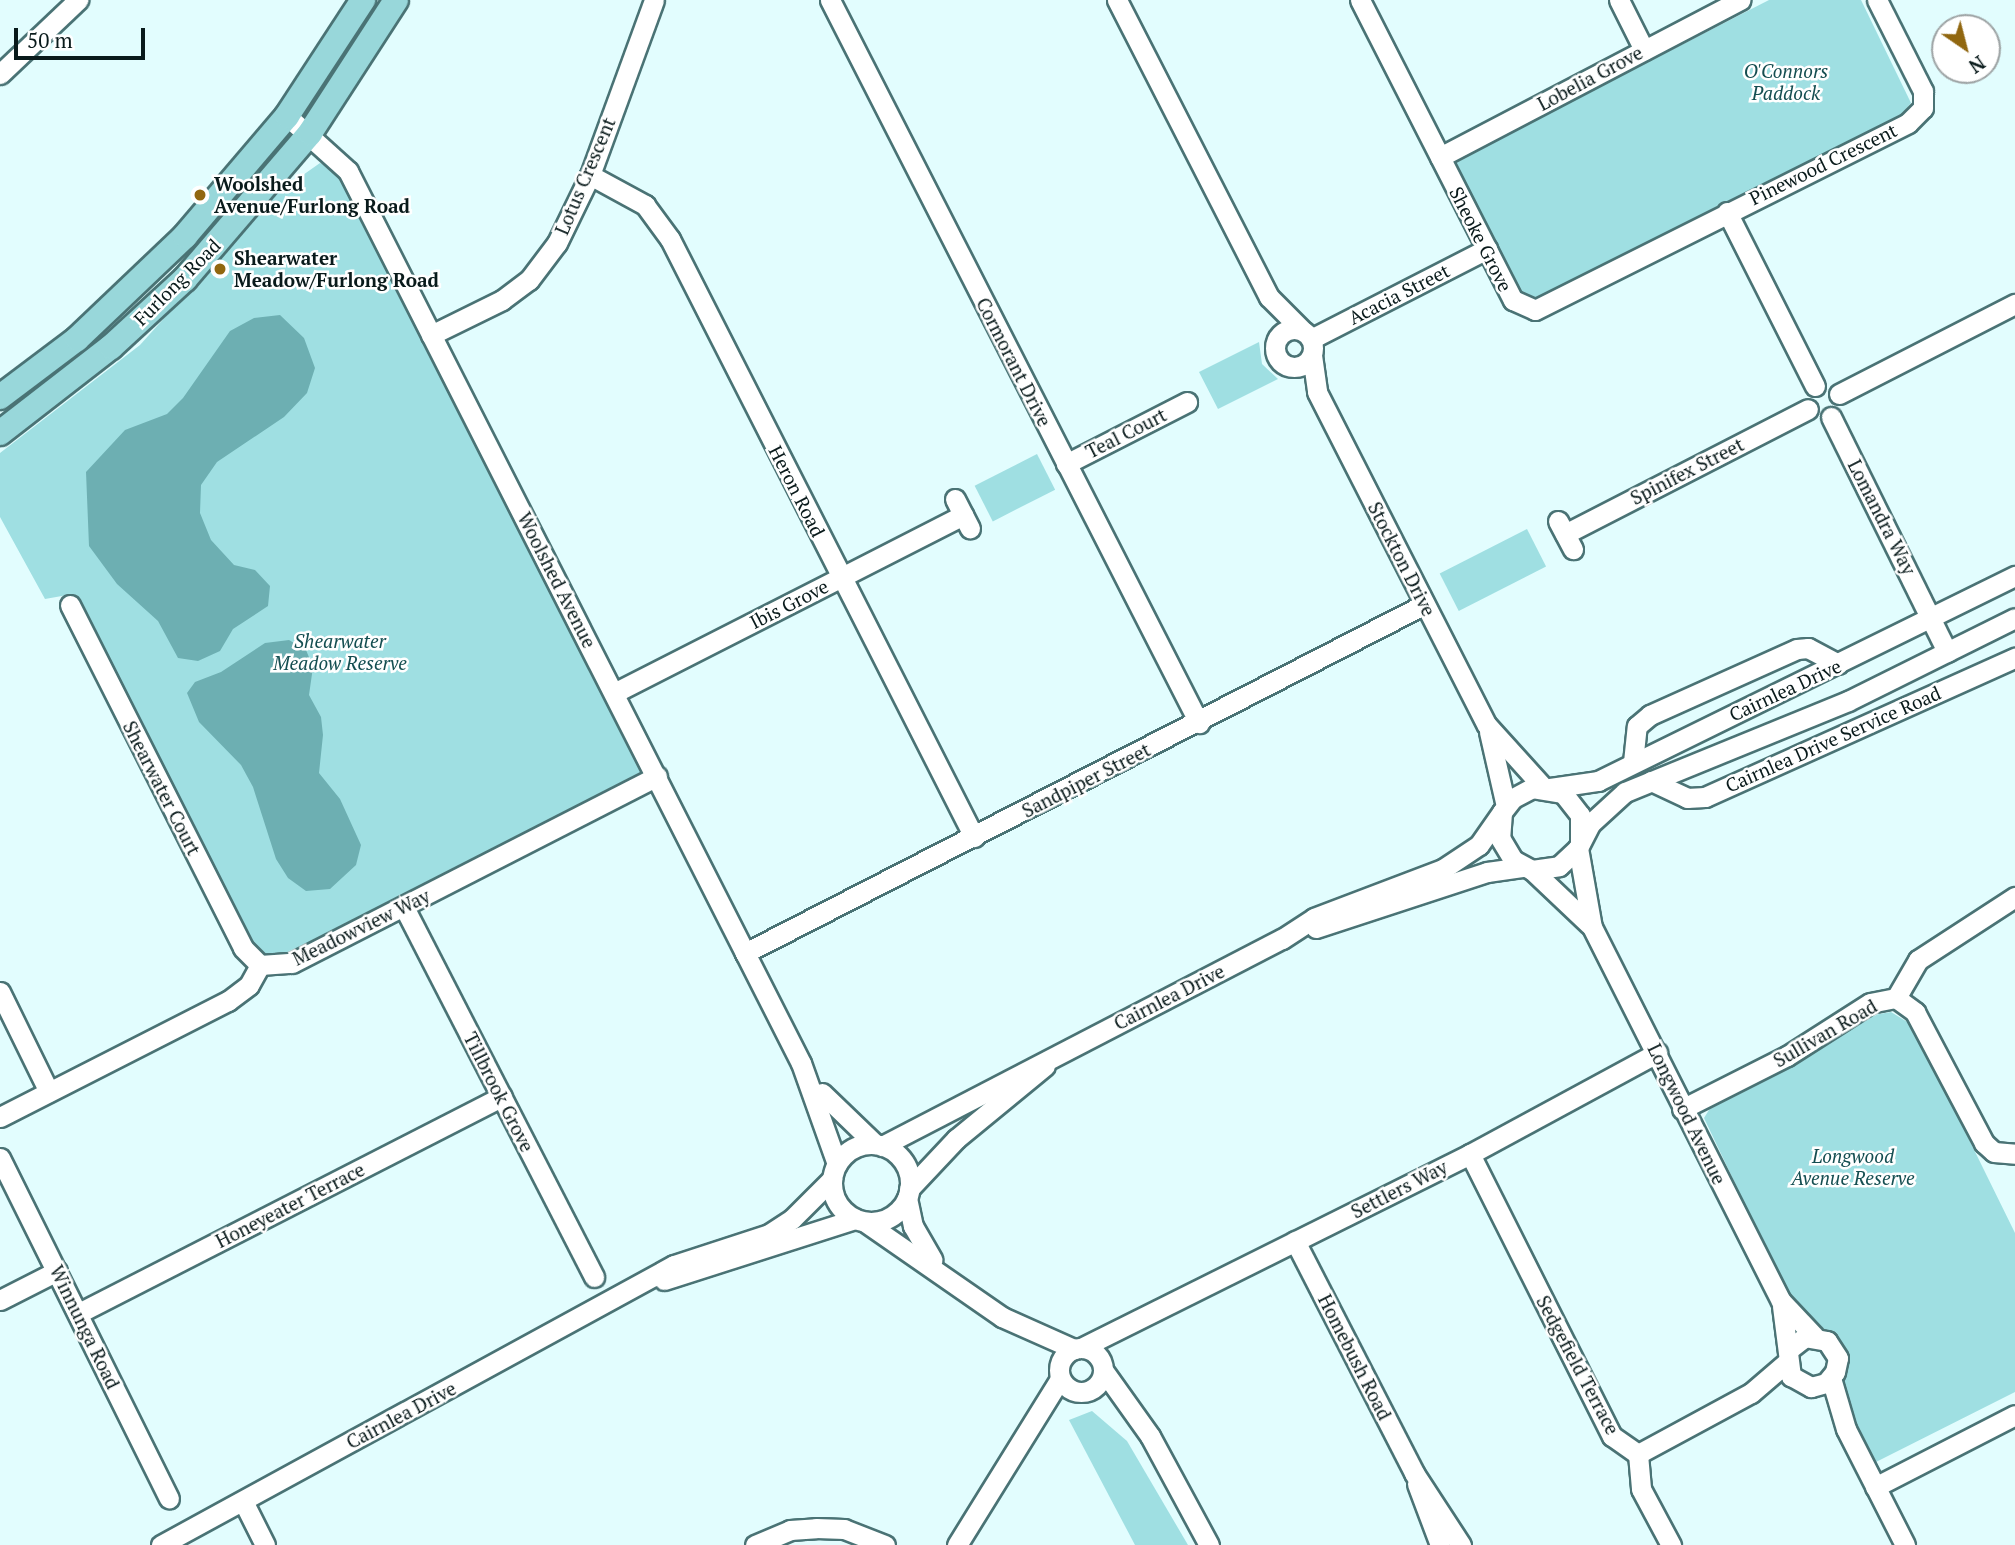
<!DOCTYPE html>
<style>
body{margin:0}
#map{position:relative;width:2015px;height:1545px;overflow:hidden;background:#e2fdfe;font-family:"PT Serif",serif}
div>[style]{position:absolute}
.green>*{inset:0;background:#9fdfe2;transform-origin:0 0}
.water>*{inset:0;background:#6dafb2}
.roads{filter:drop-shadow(2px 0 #4a7375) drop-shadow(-2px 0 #4a7375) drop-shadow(0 2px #4a7375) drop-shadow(0 -2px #4a7375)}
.minor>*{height:19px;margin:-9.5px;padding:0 9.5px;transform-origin:9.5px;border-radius:9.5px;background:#fff}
.minor>.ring{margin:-9.5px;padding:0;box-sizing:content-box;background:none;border:19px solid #fff;border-radius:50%}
.major>*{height:24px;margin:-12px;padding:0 12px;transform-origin:12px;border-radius:12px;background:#98d7da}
.dots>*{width:19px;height:19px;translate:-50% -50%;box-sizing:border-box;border:4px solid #fff;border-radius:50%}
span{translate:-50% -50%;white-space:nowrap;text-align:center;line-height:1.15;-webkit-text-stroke:5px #fff;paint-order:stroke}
.park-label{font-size:19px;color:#144e51;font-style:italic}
.street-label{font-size:19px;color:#091a1b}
.poi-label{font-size:19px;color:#091a1b;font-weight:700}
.left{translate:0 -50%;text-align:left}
.north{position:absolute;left:1931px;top:14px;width:70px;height:70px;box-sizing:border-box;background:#fff;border:2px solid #9da3a4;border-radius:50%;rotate:145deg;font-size:19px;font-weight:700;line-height:28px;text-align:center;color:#091a1b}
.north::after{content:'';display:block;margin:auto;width:24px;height:32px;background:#916710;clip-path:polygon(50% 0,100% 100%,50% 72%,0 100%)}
.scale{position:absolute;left:14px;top:28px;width:131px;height:32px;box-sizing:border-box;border:4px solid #091a1b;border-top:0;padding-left:9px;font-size:21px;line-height:24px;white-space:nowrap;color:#091a1b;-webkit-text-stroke:5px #fff;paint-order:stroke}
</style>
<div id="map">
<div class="green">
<i style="clip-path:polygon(1769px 0,1861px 0,1911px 103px,1900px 116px,1534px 299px,1519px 294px,1455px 161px)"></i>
<i style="clip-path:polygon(320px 163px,337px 172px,642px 775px,288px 956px,266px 958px,250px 947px,73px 594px,45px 599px,0 517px,0 453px,140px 345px,276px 194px)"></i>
<i style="clip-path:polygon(1259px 342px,1262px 364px,1278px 379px,1218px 409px,1199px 372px)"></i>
<i style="left:1037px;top:454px;width:40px;height:70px;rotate:63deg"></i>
<i style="left:1527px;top:529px;width:42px;height:98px;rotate:63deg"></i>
<i style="clip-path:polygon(1891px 1012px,1909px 1023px,1923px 1046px,2015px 1233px,2015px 1392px,1876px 1462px,1853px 1421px,1819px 1330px,1791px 1301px,1704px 1118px,1712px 1105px,1868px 1016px)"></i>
<i style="clip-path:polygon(1092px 1411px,1127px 1441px,1188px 1545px,1135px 1545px,1069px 1420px)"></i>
</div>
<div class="water">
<i style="clip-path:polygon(280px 315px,304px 338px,315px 368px,307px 393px,284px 417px,217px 462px,201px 485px,200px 513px,211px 540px,234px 565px,255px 570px,270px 586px,268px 606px,233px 629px,220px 651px,198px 661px,178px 658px,158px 621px,117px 584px,89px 546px,86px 472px,125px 430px,167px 414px,183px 398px,230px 331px,254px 318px)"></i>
<i style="clip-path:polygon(289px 640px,306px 650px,313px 667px,309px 695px,321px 717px,323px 735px,319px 773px,340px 799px,361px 845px,356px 865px,330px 889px,306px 891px,288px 878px,276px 859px,253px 787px,241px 765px,199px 722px,187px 693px,195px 682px,221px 672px,265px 643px)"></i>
</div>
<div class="roads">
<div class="minor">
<i style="left:830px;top:0;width:812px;rotate:62.96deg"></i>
<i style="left:1117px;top:0;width:334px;rotate:62.9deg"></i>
<i style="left:1269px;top:297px;width:48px;rotate:45deg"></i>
<i style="left:1360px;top:0;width:337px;rotate:63deg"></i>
<i style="left:1513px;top:300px;width:24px;rotate:24deg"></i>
<i style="left:1535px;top:310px;width:417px;rotate:-26.6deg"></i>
<i style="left:1908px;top:123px;width:21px;rotate:-45deg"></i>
<i style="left:1923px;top:108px;width:17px;rotate:-90deg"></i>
<i style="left:1923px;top:91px;width:102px;rotate:-116.8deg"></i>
<i style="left:1619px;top:0;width:56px;rotate:63.4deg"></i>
<i style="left:0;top:74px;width:108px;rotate:-43.5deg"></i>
<i style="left:287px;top:116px;width:82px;rotate:42deg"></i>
<i style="left:348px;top:171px;width:1000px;rotate:63.08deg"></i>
<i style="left:801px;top:1063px;width:107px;rotate:70.4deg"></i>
<i style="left:1440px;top:157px;width:339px;rotate:-27.6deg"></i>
<i style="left:590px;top:175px;width:63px;rotate:28.6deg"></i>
<i style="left:645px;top:205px;width:42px;rotate:53.7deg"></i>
<i style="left:670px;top:239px;width:671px;rotate:63.05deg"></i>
<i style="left:1727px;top:212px;width:195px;rotate:63.2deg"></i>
<i class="ring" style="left:1275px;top:329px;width:19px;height:19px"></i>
<i style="left:431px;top:335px;width:79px;rotate:-26.2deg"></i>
<i style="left:502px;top:300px;width:34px;rotate:-37deg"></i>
<i style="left:529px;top:280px;width:46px;rotate:-52.9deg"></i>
<i style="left:557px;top:243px;width:76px;rotate:-64.1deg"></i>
<i style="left:590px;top:175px;width:186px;rotate:-69.9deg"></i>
<i style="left:1311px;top:339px;width:198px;rotate:-27.1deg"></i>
<i style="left:1312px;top:355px;width:37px;rotate:82deg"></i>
<i style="left:1317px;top:392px;width:374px;rotate:63deg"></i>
<i style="left:1487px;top:725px;width:84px;rotate:47.9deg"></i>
<i style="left:1839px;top:394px;width:198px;rotate:-27.1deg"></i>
<i style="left:1831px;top:417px;width:262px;rotate:63.7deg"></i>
<i style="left:1066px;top:464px;width:136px;rotate:-27.1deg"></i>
<i style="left:955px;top:499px;width:33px;rotate:63deg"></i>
<i style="left:1558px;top:521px;width:32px;rotate:62deg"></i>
<i style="left:1565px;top:534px;width:273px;rotate:-27.2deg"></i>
<i style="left:70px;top:605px;width:384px;rotate:63.2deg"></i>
<i style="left:243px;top:948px;width:24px;rotate:45deg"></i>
<i style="left:614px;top:693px;width:392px;rotate:-27deg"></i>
<i style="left:1489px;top:732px;width:76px;rotate:77.1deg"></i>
<i style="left:1633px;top:762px;width:36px;rotate:-84deg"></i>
<i style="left:1637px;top:726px;width:17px;rotate:-40deg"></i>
<i style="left:1650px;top:715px;width:161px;rotate:-24.2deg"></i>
<i style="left:1797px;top:649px;width:11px;rotate:-5deg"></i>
<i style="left:1808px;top:648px;width:34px;rotate:28deg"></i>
<i style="left:1651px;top:781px;width:40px;rotate:25deg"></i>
<i style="left:1687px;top:798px;width:18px;rotate:-3deg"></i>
<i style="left:1705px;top:797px;width:340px;rotate:-24.2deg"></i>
<i style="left:1550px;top:788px;width:49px;rotate:-8.3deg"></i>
<i style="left:1598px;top:781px;width:465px;rotate:-26.2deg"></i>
<i style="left:1580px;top:843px;width:28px;rotate:-90deg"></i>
<i style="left:1580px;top:815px;width:28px;rotate:-128deg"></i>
<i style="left:1563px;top:793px;width:31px;rotate:-171deg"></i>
<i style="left:1532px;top:788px;width:21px;rotate:152deg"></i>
<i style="left:1513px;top:798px;width:18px;rotate:128deg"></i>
<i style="left:1502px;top:812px;width:26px;rotate:94deg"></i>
<i style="left:1500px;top:838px;width:26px;rotate:59deg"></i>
<i style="left:1513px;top:860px;width:21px;rotate:28deg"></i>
<i style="left:1532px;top:870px;width:27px;rotate:-8deg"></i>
<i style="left:1559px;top:866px;width:26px;rotate:-43deg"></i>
<i style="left:1578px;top:848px;width:27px;rotate:-63deg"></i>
<i style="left:1590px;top:824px;width:47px;rotate:-42.4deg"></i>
<i style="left:1625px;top:792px;width:241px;rotate:-22.2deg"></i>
<i style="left:1848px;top:701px;width:186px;rotate:-26.4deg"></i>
<i style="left:1578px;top:848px;width:80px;rotate:80deg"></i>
<i style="left:1592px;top:927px;width:419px;rotate:63.2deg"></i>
<i style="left:1781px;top:1301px;width:48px;rotate:46.7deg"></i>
<i style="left:1532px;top:870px;width:79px;rotate:43.5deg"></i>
<i style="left:404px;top:907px;width:416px;rotate:62.8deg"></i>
<i style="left:1316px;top:928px;width:180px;rotate:-18.1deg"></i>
<i style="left:1487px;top:872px;width:37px;rotate:-8deg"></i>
<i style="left:745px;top:953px;width:764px;rotate:-27.17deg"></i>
<i style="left:0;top:992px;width:111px;rotate:63.9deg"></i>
<i style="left:1896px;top:998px;width:44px;rotate:-59.9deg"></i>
<i style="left:1918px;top:960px;width:116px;rotate:-33deg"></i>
<i style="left:822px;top:1093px;width:74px;rotate:43.9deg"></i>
<i style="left:1682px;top:1109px;width:118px;rotate:-26.8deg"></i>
<i style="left:1787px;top:1056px;width:98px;rotate:-32.6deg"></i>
<i style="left:1870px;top:1003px;width:26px;rotate:-11deg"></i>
<i style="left:1896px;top:998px;width:24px;rotate:36deg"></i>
<i style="left:1915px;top:1012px;width:148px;rotate:62.2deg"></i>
<i style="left:1984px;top:1143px;width:13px;rotate:42deg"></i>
<i style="left:1994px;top:1152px;width:21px;rotate:5deg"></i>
<i style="left:0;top:1117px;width:256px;rotate:-27deg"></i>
<i style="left:228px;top:1001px;width:26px;rotate:-37deg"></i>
<i style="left:249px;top:985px;width:23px;rotate:-61deg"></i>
<i style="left:260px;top:965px;width:32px;rotate:-4deg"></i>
<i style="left:292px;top:963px;width:410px;rotate:-27.1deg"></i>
<i class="ring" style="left:832px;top:1144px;width:59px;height:59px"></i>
<i style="left:882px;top:1146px;width:450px;rotate:-27.4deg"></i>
<i style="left:1282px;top:939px;width:38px;rotate:-33deg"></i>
<i style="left:1314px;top:918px;width:138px;rotate:-20.8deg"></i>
<i style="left:1443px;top:869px;width:43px;rotate:-33.7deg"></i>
<i style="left:1479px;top:845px;width:39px;rotate:-55deg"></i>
<i style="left:1470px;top:1154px;width:316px;rotate:63.3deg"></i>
<i style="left:1612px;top:1436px;width:32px;rotate:35deg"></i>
<i style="left:1638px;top:1454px;width:128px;rotate:-28.4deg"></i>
<i style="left:1751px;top:1393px;width:48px;rotate:-40.7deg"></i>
<i style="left:0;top:1158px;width:380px;rotate:63.6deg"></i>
<i style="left:909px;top:1189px;width:69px;rotate:-46.8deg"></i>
<i style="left:956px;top:1139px;width:115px;rotate:-39.4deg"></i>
<i style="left:907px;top:1198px;width:29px;rotate:78deg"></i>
<i style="left:913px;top:1226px;width:39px;rotate:60deg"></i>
<i style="left:865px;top:1222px;width:167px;rotate:34.7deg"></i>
<i style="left:1002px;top:1317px;width:79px;rotate:24deg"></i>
<i style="left:1295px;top:1241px;width:261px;rotate:62.8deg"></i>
<i style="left:1414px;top:1473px;width:86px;rotate:56.9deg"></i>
<i style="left:664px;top:1280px;width:201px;rotate:-17.7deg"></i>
<i style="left:0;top:1300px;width:64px;rotate:-27deg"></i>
<i style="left:1782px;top:1306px;width:71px;rotate:82.7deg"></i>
<i style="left:1791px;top:1376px;width:23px;rotate:29deg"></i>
<i style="left:1811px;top:1387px;width:16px;rotate:-15deg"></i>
<i style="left:1826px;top:1383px;width:14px;rotate:-51deg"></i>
<i style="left:1835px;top:1372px;width:14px;rotate:-78deg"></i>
<i style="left:1838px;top:1358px;width:20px;rotate:-123deg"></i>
<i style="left:1827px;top:1341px;width:22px;rotate:-170deg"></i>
<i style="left:1805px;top:1337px;width:18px;rotate:142deg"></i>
<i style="left:79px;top:1313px;width:475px;rotate:-27.1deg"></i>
<i class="ring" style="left:1059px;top:1348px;width:25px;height:25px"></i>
<i style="left:1081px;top:1348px;width:435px;rotate:-26.5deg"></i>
<i style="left:1470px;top:1154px;width:213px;rotate:-28.4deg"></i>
<i style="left:1103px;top:1370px;width:81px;rotate:54.5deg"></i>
<i style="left:1150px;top:1436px;width:124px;rotate:61.6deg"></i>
<i style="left:1831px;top:1378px;width:53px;rotate:73.6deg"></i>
<i style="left:1846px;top:1429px;width:130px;rotate:63deg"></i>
<i style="left:1638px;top:1454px;width:35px;rotate:85deg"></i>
<i style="left:1641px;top:1489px;width:64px;rotate:61.8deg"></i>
<i style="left:1417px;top:1484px;width:65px;rotate:69.3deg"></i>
<i style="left:1875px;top:1487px;width:157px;rotate:-27.2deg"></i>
<i style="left:243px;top:1501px;width:49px;rotate:63.4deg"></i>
<i style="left:161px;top:1545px;width:584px;rotate:-28.63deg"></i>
<i style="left:674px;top:1265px;width:100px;rotate:-18.1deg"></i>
<i style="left:769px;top:1234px;width:27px;rotate:-33deg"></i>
<i style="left:792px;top:1219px;width:57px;rotate:-45deg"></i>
<i style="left:755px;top:1545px;width:38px;rotate:-23deg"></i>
<i style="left:790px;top:1530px;width:26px;rotate:-4deg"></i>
<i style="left:816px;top:1528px;width:28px;rotate:2deg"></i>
<i style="left:844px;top:1529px;width:44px;rotate:21.3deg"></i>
<i style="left:957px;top:1545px;width:195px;rotate:-58.2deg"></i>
</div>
<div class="major">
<i style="left:0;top:397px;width:96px;rotate:-37deg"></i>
<i style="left:77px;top:339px;width:149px;rotate:-43.6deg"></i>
<i style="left:185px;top:236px;width:157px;rotate:-49.6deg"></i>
<i style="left:287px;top:116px;width:139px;rotate:-56.8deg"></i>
<i style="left:0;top:433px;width:140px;rotate:-37.8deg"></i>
<i style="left:111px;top:347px;width:100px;rotate:-42.6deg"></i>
<i style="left:185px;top:279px;width:192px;rotate:-49.4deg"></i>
<i style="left:310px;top:133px;width:158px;rotate:-57.1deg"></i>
</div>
</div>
<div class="dots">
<i style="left:200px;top:195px;background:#916710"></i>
<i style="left:220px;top:269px;background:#916710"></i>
</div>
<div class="park-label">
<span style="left:1786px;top:82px">O'Connors<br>Paddock</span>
<span style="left:340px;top:652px">Shearwater<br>Meadow Reserve</span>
<span style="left:1853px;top:1167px">Longwood<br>Avenue Reserve</span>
</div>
<div class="street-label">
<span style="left:1590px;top:78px;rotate:-28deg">Lobelia Grove</span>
<span style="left:1823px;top:164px;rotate:-26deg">Pinewood Crescent</span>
<span style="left:585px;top:176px;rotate:-67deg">Lotus Crescent</span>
<span style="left:1481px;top:239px;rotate:63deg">Sheoke Grove</span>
<span style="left:177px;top:282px;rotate:-45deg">Furlong Road</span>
<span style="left:1399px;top:294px;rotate:-27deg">Acacia Street</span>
<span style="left:1014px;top:362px;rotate:63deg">Cormorant Drive</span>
<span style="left:1126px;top:433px;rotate:-27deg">Teal Court</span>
<span style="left:1687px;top:471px;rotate:-27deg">Spinifex Street</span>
<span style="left:797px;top:491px;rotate:63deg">Heron Road</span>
<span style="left:1882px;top:517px;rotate:63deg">Lomandra Way</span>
<span style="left:1402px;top:559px;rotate:63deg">Stockton Drive</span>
<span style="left:557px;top:580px;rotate:63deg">Woolshed Avenue</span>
<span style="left:789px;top:604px;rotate:-27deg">Ibis Grove</span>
<span style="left:1785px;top:690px;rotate:-25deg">Cairnlea Drive</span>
<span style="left:1833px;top:739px;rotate:-24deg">Cairnlea Drive Service Road</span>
<span style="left:1086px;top:780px;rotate:-27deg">Sandpiper Street</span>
<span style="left:162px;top:788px;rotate:63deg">Shearwater Court</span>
<span style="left:361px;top:927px;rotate:-26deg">Meadowview Way</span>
<span style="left:1169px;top:997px;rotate:-27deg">Cairnlea Drive</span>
<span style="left:1825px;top:1033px;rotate:-30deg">Sullivan Road</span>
<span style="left:499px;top:1092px;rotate:63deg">Tillbrook Grove</span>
<span style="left:1687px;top:1114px;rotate:64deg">Longwood Avenue</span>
<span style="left:1399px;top:1189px;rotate:-27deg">Settlers Way</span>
<span style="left:290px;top:1205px;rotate:-27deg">Honeyeater Terrace</span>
<span style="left:85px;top:1327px;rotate:64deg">Winnunga Road</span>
<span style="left:1355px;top:1357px;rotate:63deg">Homebush Road</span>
<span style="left:1578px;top:1365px;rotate:62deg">Sedgefield Terrace</span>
<span style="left:401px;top:1415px;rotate:-28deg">Cairnlea Drive</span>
</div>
<div class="poi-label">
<span class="left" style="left:214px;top:195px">Woolshed<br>Avenue/Furlong Road</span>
<span class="left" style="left:234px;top:269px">Shearwater<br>Meadow/Furlong Road</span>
</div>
<div class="north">N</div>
<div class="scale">50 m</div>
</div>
